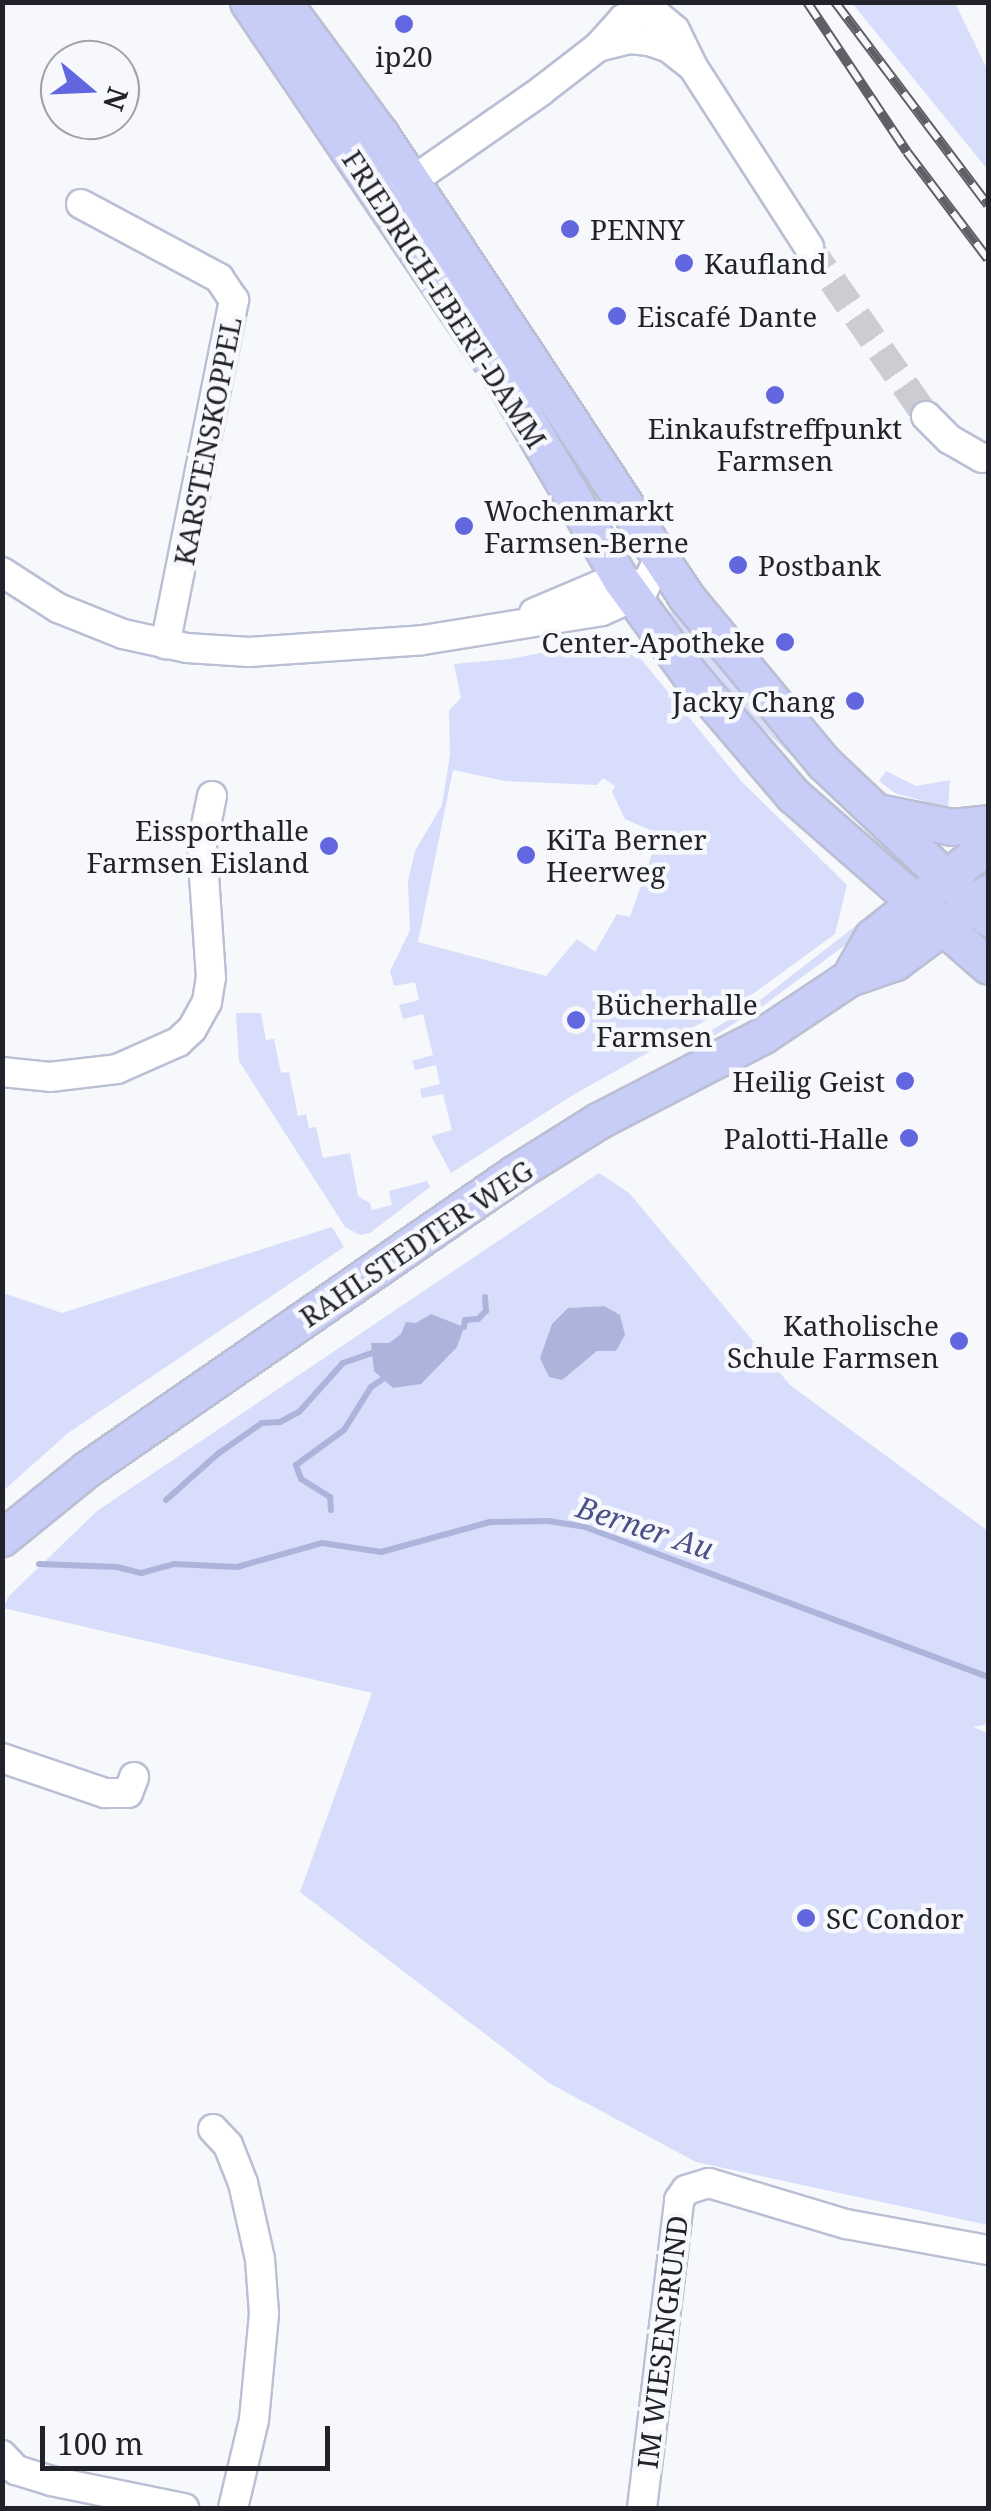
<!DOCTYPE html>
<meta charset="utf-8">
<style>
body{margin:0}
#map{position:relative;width:991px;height:2511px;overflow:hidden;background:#f7f8fc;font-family:"Noto Serif",serif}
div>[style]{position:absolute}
.green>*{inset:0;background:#d7ddfa}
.water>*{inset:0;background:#adb4db}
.stream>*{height:6px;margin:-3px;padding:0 3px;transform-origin:3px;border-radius:3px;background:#adb4db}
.minor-tunnel>*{height:28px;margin-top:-14px;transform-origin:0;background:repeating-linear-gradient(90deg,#cccdd2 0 28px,transparent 0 42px)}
.roads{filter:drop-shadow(2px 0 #bbbfd4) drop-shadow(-2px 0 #bbbfd4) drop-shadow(0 2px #bbbfd4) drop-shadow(0 -2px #bbbfd4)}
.minor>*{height:28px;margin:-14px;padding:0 14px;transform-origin:14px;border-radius:14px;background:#fff}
.major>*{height:35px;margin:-17.5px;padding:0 17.5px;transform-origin:17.5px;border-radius:17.5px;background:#c7cdf7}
.rail>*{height:10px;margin-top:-5px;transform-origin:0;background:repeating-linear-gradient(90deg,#f7f8fc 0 19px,#5f6067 0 38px);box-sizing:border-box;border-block:2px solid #5f6067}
.dots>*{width:28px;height:28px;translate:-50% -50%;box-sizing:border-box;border:5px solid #f7f8fc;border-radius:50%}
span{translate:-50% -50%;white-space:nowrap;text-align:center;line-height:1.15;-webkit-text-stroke:9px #f7f8fc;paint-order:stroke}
.poi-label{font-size:28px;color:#21222a}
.left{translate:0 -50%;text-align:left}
.right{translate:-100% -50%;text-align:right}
.street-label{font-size:28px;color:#21222a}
.water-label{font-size:30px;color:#4b5186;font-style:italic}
.frame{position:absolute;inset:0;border:5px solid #21222a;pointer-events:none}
.north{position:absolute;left:40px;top:40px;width:100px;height:100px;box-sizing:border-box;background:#f7f8fc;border:2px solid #a1a2a8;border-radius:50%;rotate:109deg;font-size:28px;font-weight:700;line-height:40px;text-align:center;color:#21222a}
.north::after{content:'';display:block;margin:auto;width:35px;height:45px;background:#6367df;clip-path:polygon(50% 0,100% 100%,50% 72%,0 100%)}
.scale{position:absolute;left:40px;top:2426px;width:290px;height:45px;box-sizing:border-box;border:5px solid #21222a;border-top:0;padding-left:12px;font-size:30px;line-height:35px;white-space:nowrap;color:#21222a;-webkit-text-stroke:8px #f7f8fc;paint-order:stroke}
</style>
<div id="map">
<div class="green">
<i style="clip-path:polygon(852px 3px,955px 3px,988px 71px,988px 170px)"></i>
<i style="clip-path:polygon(656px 602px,677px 616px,774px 735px,898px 855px,699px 669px)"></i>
<i style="clip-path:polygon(evenodd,600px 642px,641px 659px,741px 781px,847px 885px,835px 934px,754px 993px,573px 1095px,451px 1173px,431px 1136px,452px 1130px,443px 1094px,422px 1098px,420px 1089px,440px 1084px,436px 1065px,415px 1070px,412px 1061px,433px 1055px,423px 1014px,403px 1019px,399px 1005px,419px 1000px,415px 982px,394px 986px,390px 971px,410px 930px,408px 881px,415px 851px,442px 805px,450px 755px,449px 710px,461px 698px,454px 664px,509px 659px,600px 642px,453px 770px,505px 781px,597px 785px,603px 778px,615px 786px,612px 792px,625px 819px,659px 834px,630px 917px,617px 914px,595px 952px,577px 939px,546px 976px,418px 942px,453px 770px)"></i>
<i style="clip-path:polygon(886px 771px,916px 786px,950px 780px,948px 808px,895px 793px,879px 781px)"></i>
<i style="clip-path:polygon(867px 917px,871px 921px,844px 946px,764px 1005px,704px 1042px,701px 1037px,760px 1000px)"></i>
<i style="clip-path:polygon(236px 1013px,261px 1013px,266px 1040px,274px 1039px,281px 1073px,289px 1072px,298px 1116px,306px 1114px,309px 1128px,316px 1127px,323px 1158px,350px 1153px,358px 1196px,370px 1203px,372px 1210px,392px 1205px,389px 1191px,427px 1181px,430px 1187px,370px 1233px,360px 1235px,345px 1227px,239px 1061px)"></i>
<i style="clip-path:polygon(evenodd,599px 1173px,629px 1193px,790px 1385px,988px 1531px,988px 1724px,973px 1727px,988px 1733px,988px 2225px,696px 2162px,549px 2083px,300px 1892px,372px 1693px,3px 1608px,9px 1596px,97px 1511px,599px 1173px,604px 1306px,617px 1351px,597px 1351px,569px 1308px,604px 1306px)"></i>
<i style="clip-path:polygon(332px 1227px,344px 1247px,68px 1433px,3px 1491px,3px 1293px,62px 1313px)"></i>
</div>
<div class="water">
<i style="clip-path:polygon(604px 1306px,620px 1315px,625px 1335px,616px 1351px,597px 1351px,562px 1380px,549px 1377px,540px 1358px,552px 1324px,568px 1308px)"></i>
<i style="clip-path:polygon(431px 1314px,464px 1327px,457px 1347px,421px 1384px,393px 1388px,374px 1371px,371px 1343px,389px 1343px,401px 1334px,406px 1322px,416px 1323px)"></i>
</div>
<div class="stream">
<i style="left:464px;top:1327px;width:7px;rotate:-82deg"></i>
<i style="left:465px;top:1320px;width:13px;rotate:-4deg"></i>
<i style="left:478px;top:1319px;width:11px;rotate:-45deg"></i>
<i style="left:486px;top:1311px;width:14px;rotate:-94deg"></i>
<i style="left:166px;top:1500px;width:71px;rotate:-41.6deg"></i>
<i style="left:219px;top:1453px;width:52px;rotate:-34.9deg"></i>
<i style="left:262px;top:1423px;width:18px;rotate:-3deg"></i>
<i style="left:280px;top:1422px;width:21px;rotate:-28deg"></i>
<i style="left:299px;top:1412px;width:66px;rotate:-48.1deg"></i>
<i style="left:343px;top:1363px;width:31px;rotate:-19deg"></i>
<i style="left:331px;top:1510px;width:13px;rotate:-94deg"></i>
<i style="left:330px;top:1497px;width:34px;rotate:-148deg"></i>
<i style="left:301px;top:1479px;width:15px;rotate:-110deg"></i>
<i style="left:296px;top:1465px;width:59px;rotate:-36.1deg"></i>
<i style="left:344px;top:1430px;width:51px;rotate:-57.9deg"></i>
<i style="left:371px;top:1387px;width:14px;rotate:-34deg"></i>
<i style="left:39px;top:1564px;width:78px;rotate:2.2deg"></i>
<i style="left:117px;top:1567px;width:25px;rotate:14deg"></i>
<i style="left:141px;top:1573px;width:34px;rotate:-15deg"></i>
<i style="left:174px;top:1564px;width:63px;rotate:2.7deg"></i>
<i style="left:237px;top:1567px;width:88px;rotate:-15.8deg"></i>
<i style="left:322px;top:1543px;width:60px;rotate:8.7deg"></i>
<i style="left:381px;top:1552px;width:113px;rotate:-15.4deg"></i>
<i style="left:490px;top:1522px;width:58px;rotate:-1deg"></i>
<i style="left:548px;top:1521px;width:37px;rotate:9deg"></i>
<i style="left:585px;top:1527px;width:430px;rotate:20.4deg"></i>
</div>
<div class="minor-tunnel">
<i style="left:809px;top:247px;width:206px;rotate:55.3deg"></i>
</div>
<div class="roads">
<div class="minor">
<i style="left:598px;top:47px;width:33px;rotate:-14deg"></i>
<i style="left:630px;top:39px;width:19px;rotate:6deg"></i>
<i style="left:649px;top:41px;width:21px;rotate:19deg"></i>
<i style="left:669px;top:48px;width:29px;rotate:38deg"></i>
<i style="left:395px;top:193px;width:178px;rotate:-34.9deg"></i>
<i style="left:541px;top:91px;width:72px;rotate:-37.7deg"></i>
<i style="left:598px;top:47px;width:38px;rotate:-48deg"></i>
<i style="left:623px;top:19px;width:18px;rotate:-27deg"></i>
<i style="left:639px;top:11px;width:18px;rotate:13deg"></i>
<i style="left:657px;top:15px;width:23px;rotate:40deg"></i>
<i style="left:675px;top:30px;width:41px;rotate:64.1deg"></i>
<i style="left:693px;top:67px;width:214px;rotate:57.2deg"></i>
<i style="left:81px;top:204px;width:157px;rotate:28.2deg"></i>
<i style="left:219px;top:278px;width:27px;rotate:56deg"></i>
<i style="left:234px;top:300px;width:351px;rotate:101.3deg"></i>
<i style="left:926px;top:416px;width:33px;rotate:45deg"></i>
<i style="left:949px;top:439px;width:38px;rotate:30deg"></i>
<i style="left:2px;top:572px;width:67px;rotate:32.7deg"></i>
<i style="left:58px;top:608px;width:70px;rotate:21.8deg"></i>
<i style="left:123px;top:634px;width:66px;rotate:12.3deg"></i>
<i style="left:187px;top:648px;width:62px;rotate:3.7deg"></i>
<i style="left:249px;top:652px;width:174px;rotate:-3.9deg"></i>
<i style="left:423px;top:640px;width:181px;rotate:-9.2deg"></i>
<i style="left:602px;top:611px;width:44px;rotate:-24.2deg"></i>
<i style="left:642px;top:593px;width:39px;rotate:-64deg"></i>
<i style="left:534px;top:613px;width:82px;rotate:-23.1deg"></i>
<i style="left:609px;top:581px;width:30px;rotate:6deg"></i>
<i style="left:2px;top:1072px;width:48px;rotate:5.9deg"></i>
<i style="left:50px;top:1077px;width:67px;rotate:-6.8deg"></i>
<i style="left:117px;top:1069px;width:67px;rotate:-23.9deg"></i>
<i style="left:178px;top:1042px;width:19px;rotate:-43deg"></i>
<i style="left:192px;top:1029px;width:31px;rotate:-61deg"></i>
<i style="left:207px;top:1002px;width:24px;rotate:-81deg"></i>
<i style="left:211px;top:978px;width:133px;rotate:-93.9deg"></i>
<i style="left:202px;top:845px;width:50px;rotate:-78.5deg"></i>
<i style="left:2px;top:1758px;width:109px;rotate:18.8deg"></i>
<i style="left:105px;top:1793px;width:23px"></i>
<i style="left:128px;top:1793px;width:17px;rotate:-69deg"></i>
<i style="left:213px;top:2129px;width:22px;rotate:47deg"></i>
<i style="left:228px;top:2145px;width:41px;rotate:68.5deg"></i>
<i style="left:243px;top:2183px;width:78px;rotate:77.4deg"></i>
<i style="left:260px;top:2259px;width:55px;rotate:85.8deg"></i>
<i style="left:264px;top:2314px;width:106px;rotate:95.4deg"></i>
<i style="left:254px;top:2420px;width:90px;rotate:103.4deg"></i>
<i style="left:2px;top:2455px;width:21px;rotate:47deg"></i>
<i style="left:16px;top:2470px;width:37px;rotate:17deg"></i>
<i style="left:51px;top:2481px;width:136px;rotate:11.5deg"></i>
<i style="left:642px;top:2508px;width:310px;rotate:-83.1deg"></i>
<i style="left:679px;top:2200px;width:12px;rotate:-55deg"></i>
<i style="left:686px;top:2190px;width:24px;rotate:-17deg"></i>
<i style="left:709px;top:2183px;width:143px;rotate:16.7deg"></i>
<i style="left:846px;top:2224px;width:144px;rotate:10.4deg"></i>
</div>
<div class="major">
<i style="left:248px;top:2px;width:449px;rotate:55.9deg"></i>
<i style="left:500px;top:374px;width:239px;rotate:59.6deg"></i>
<i style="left:621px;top:580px;width:117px;rotate:54deg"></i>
<i style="left:690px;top:675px;width:158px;rotate:49.4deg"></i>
<i style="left:793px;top:795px;width:259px;rotate:41.2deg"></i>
<i style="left:283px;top:2px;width:165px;rotate:53.6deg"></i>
<i style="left:381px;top:135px;width:555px;rotate:56.54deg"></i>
<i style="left:687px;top:598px;width:213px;rotate:50.3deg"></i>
<i style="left:823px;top:762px;width:227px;rotate:43.4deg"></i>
<i style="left:877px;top:812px;width:76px;rotate:11.3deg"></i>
<i style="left:952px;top:827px;width:36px;rotate:-6deg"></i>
<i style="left:849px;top:978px;width:47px;rotate:-60.7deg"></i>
<i style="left:872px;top:937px;width:148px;rotate:-38.4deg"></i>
<i style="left:2px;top:1538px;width:109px;rotate:-39.1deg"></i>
<i style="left:87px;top:1469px;width:520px;rotate:-34.67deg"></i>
<i style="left:515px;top:1173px;width:98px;rotate:-32.1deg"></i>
<i style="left:598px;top:1121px;width:185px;rotate:-27.4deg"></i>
<i style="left:762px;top:1036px;width:105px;rotate:-33.7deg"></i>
<i style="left:849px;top:978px;width:49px;rotate:-19.2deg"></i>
<i style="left:895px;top:962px;width:116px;rotate:-36.6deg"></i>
</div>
</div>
<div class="rail">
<i style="left:807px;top:2px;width:180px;rotate:56.3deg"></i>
<i style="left:907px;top:152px;width:134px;rotate:52.9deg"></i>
<i style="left:835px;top:2px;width:254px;rotate:53deg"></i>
</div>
<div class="dots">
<i style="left:404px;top:24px;background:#6367df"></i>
<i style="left:570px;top:229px;background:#6367df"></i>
<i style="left:684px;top:263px;background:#6367df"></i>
<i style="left:617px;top:316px;background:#6367df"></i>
<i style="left:775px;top:395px;background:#6367df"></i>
<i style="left:464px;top:526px;background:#6367df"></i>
<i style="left:738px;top:565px;background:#6367df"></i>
<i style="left:785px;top:642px;background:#6367df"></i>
<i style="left:855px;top:701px;background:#6367df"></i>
<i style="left:329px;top:846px;background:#6367df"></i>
<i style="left:526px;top:855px;background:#6367df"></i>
<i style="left:576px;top:1020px;background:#6367df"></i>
<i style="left:905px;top:1081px;background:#6367df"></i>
<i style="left:909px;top:1138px;background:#6367df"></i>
<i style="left:959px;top:1341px;background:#6367df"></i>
<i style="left:806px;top:1918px;background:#6367df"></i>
</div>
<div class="poi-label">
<span style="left:404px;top:56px">ip20</span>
<span class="left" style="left:590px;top:229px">PENNY</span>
<span class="left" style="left:704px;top:263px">Kaufland</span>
<span class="left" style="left:637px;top:316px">Eiscafé Dante</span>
<span style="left:775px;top:444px">Einkaufstreffpunkt<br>Farmsen</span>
<span class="left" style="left:484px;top:526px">Wochenmarkt<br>Farmsen-Berne</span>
<span class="left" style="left:758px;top:565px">Postbank</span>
<span class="right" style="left:765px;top:642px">Center-Apotheke</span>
<span class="right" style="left:835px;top:701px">Jacky Chang</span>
<span class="right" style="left:309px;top:846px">Eissporthalle<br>Farmsen Eisland</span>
<span class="left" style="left:546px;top:855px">KiTa Berner<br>Heerweg</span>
<span class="left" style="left:596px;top:1020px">Bücherhalle<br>Farmsen</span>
<span class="right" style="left:885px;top:1081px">Heilig Geist</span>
<span class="right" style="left:889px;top:1138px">Palotti-Halle</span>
<span class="right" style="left:939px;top:1341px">Katholische<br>Schule Farmsen</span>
<span class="left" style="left:826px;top:1918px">SC Condor</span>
</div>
<div class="street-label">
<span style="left:445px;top:299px;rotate:57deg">FRIEDRICH-EBERT-DAMM</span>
<span style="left:207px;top:441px;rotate:-79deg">KARSTENSKOPPEL</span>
<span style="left:416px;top:1243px;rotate:-34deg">RAHLSTEDTER WEG</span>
<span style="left:662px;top:2342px;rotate:-83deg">IM WIESENGRUND</span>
</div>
<div class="water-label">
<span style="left:645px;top:1528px;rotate:18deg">Berner Au</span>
</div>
<div class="frame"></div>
<div class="north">N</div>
<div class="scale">100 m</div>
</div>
